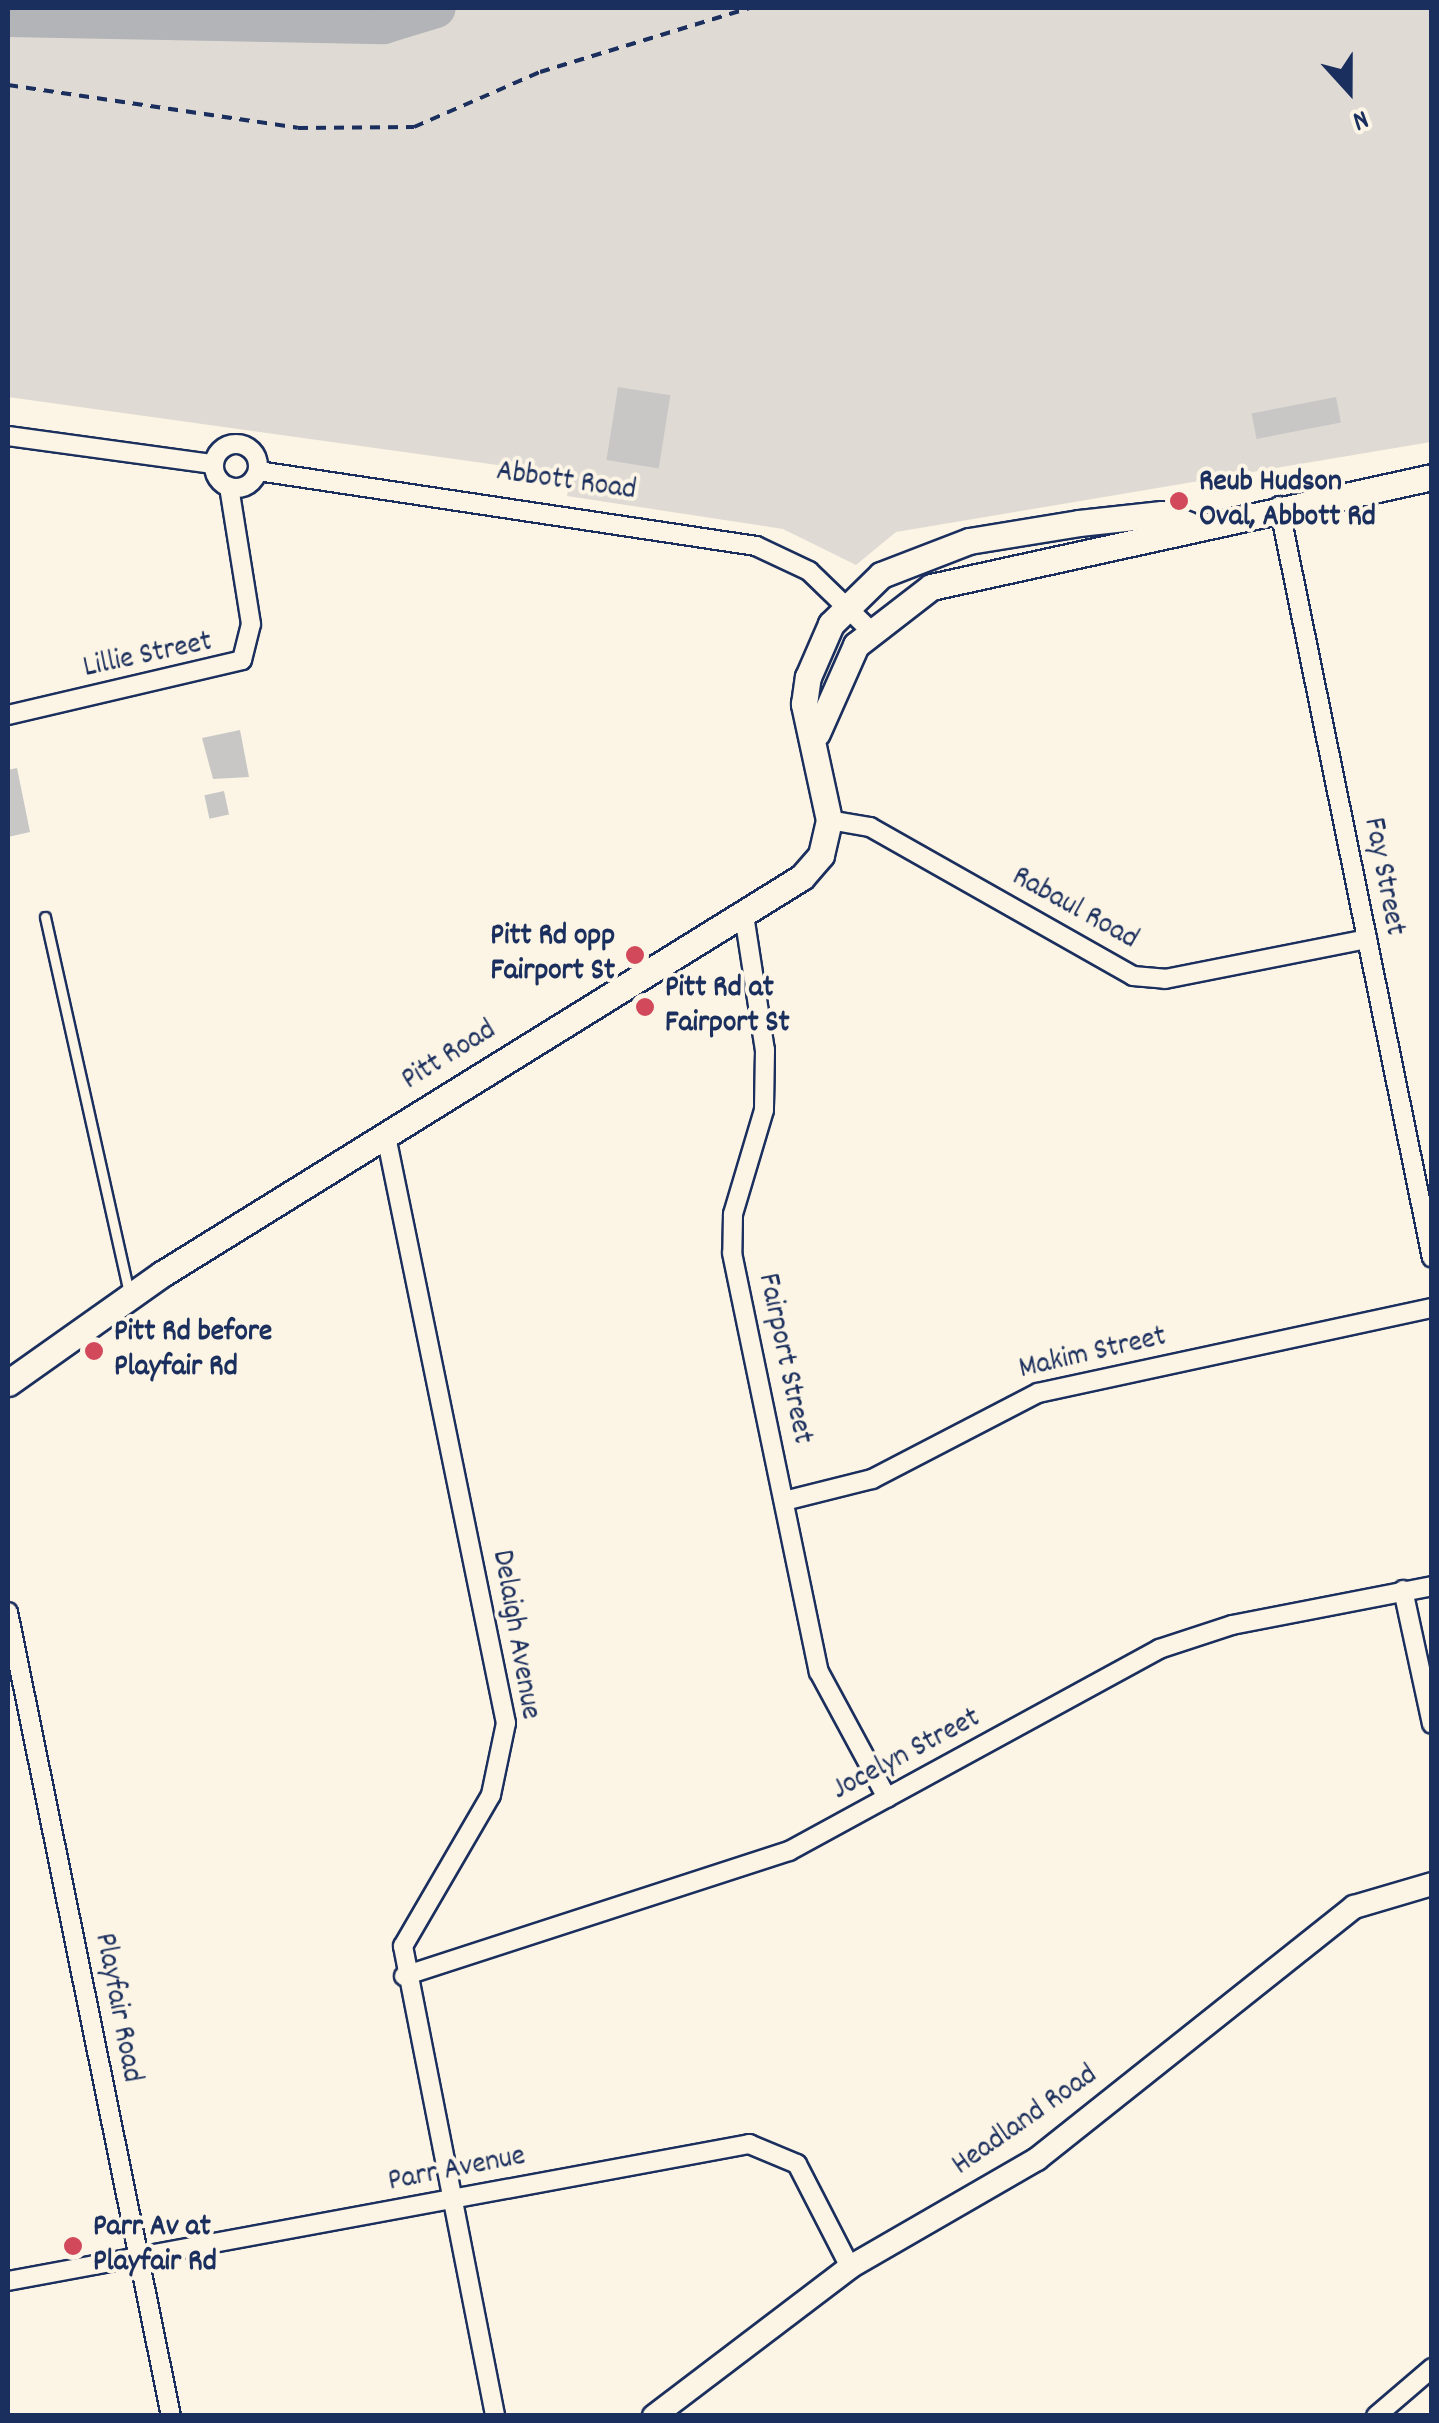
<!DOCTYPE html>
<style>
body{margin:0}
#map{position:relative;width:1439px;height:2423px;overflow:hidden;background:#fcf5e5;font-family:Dekko,sans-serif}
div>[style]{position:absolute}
.green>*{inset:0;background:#dfdbd4}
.river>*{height:40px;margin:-20px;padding:0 20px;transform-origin:20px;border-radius:20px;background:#b2b4b8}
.building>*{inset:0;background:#c8c7c6;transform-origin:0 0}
.path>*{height:4px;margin-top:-2px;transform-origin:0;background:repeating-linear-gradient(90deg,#1b2f5e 0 10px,transparent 0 18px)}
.roads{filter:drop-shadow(2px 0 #1b2f5e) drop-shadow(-2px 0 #1b2f5e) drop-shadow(0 2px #1b2f5e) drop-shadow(0 -2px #1b2f5e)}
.service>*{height:9px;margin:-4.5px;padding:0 4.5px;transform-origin:4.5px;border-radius:4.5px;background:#fcf5e5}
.minor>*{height:18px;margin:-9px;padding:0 9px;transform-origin:9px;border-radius:9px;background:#fcf5e5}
.minor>.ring{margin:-9px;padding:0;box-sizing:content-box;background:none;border:18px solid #fcf5e5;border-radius:50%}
.tertiary>*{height:22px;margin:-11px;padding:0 11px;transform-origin:11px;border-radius:11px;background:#fcf5e5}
.secondary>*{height:25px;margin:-12.5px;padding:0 12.5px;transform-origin:12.5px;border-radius:12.5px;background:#fcf5e5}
.dots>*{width:28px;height:28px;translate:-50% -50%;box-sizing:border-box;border:5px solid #fcf5e5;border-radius:50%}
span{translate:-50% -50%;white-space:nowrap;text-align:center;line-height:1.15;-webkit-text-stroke:8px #fcf5e5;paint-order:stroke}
.street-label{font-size:30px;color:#1b2f5e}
.poi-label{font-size:30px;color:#1b2f5e;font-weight:700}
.left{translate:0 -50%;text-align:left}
.right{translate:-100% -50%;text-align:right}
.frame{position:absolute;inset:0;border:10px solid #1b2f5e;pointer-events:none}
.north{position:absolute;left:1299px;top:40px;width:100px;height:100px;-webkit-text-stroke:8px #fcf5e5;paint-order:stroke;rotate:159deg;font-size:28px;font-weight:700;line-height:40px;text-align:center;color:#1b2f5e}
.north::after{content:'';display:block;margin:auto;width:35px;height:45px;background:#1b2f5e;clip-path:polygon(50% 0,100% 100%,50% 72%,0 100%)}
</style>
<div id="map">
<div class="green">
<i style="clip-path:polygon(8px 8px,1431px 8px,1431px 442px,896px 532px,856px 565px,783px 529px,567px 496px,570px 475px,8px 397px)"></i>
</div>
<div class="river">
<i style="left:8px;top:17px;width:376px;rotate:1.1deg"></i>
<i style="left:384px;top:24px;width:54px;rotate:-17.1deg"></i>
</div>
<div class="building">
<i style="left:618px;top:387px;width:53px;height:74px;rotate:9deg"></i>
<i style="left:1336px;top:397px;width:26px;height:86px;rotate:79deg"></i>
<i style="clip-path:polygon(240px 730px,249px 777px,213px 779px,202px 738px)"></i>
<i style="clip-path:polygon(17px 768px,30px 832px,8px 837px,8px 770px)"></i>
<i style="left:224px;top:791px;width:24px;height:20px;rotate:78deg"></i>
</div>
<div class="path">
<i style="left:8px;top:85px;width:293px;rotate:8.4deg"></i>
<i style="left:298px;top:128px;width:116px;rotate:-0.5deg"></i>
<i style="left:414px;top:127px;width:137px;rotate:-23.6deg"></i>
<i style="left:540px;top:72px;width:219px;rotate:-17deg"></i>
</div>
<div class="roads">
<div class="service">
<i style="left:45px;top:917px;width:384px;rotate:77.4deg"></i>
</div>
<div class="minor">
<i style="left:8px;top:436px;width:207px;rotate:7.8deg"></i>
<i class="ring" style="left:214px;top:444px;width:26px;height:26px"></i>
<i style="left:258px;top:471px;width:504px;rotate:8.56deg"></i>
<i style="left:756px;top:546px;width:59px;rotate:25.3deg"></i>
<i style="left:809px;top:571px;width:83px;rotate:44deg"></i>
<i style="left:1279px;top:506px;width:767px;rotate:78.5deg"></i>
<i style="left:8px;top:715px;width:240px;rotate:-13.2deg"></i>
<i style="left:242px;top:660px;width:37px;rotate:-76deg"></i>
<i style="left:251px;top:624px;width:139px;rotate:-99.1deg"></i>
<i style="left:829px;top:820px;width:42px;rotate:9.7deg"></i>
<i style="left:870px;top:827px;width:302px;rotate:29.5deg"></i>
<i style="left:1133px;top:976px;width:32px;rotate:5deg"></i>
<i style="left:1165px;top:979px;width:206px;rotate:-11.2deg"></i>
<i style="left:744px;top:915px;width:137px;rotate:81.2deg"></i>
<i style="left:765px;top:1050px;width:60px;rotate:91deg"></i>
<i style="left:764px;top:1110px;width:109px;rotate:106.6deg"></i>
<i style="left:733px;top:1214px;width:39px;rotate:91deg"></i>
<i style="left:732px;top:1253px;width:428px;rotate:78.3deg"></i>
<i style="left:819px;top:1672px;width:143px;rotate:61.6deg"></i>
<i style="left:386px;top:1136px;width:599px;rotate:78.45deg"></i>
<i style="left:506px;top:1723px;width:74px;rotate:101.8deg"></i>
<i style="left:491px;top:1795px;width:175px;rotate:120.2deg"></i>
<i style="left:403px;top:1946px;width:479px;rotate:78.9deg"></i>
<i style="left:784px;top:1501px;width:91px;rotate:-14deg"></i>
<i style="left:872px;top:1479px;width:187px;rotate:-27.4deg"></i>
<i style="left:1038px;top:1393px;width:403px;rotate:-12.2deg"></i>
<i style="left:1403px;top:1590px;width:137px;rotate:77.8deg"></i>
<i style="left:8px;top:1612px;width:820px;rotate:78.54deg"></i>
<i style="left:404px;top:1976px;width:405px;rotate:-18deg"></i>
<i style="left:789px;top:1851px;width:422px;rotate:-28.6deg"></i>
<i style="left:1159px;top:1649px;width:77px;rotate:-18.2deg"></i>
<i style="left:1232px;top:1625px;width:204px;rotate:-11deg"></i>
<i style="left:8px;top:2281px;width:754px;rotate:-10.47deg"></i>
<i style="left:749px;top:2144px;width:52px;rotate:22.6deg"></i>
<i style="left:797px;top:2164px;width:116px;rotate:62.8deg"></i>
<i style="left:1376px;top:2416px;width:74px;rotate:-40.6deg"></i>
</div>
<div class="tertiary">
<i style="left:654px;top:2416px;width:246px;rotate:-37.2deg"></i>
<i style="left:850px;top:2267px;width:216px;rotate:-30deg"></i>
<i style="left:1037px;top:2159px;width:405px;rotate:-38.5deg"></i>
<i style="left:1354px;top:1907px;width:81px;rotate:-16.4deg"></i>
</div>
<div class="secondary">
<i style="left:817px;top:733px;width:96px;rotate:-66.1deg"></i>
<i style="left:856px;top:645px;width:95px;rotate:-37.7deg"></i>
<i style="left:931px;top:587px;width:513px;rotate:-12.38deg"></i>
<i style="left:8px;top:1383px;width:189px;rotate:-35.3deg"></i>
<i style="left:162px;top:1274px;width:753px;rotate:-31.81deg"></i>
<i style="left:802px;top:877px;width:29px;rotate:-49deg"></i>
<i style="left:821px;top:855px;width:36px;rotate:-77deg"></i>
<i style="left:829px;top:820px;width:119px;rotate:-102.2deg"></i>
<i style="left:804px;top:704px;width:27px;rotate:-82deg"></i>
<i style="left:808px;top:677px;width:58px;rotate:-66.5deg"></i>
<i style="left:831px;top:624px;width:70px;rotate:-44.4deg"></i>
<i style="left:881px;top:575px;width:94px;rotate:-21.1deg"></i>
<i style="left:969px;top:541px;width:111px;rotate:-9.3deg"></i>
<i style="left:1079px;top:523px;width:83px;rotate:-6.2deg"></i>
<i style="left:1162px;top:514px;width:29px;rotate:22deg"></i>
</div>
</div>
<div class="dots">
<i style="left:1179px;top:501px;background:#d1495b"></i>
<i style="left:635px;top:955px;background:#d1495b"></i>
<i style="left:645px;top:1007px;background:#d1495b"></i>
<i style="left:94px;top:1351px;background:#d1495b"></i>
<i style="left:73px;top:2246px;background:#d1495b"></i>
</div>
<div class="street-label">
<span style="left:566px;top:483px;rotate:8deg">Abbott Road</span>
<span style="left:148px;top:657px;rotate:-12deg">Lillie Street</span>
<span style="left:1382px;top:877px;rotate:79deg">Fay Street</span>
<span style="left:1074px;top:910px;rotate:29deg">Rabaul Road</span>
<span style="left:450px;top:1057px;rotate:-32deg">Pitt Road</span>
<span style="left:1093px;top:1355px;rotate:-13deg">Makim Street</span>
<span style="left:783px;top:1359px;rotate:78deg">Fairport Street</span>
<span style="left:514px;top:1635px;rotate:80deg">Delaigh Avenue</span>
<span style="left:907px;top:1756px;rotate:-28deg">Jocelyn Street</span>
<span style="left:116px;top:2008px;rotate:79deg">Playfair Road</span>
<span style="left:1026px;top:2122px;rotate:-35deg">Headland Road</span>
<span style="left:457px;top:2171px;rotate:-11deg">Parr Avenue</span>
</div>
<div class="poi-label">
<span class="left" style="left:1199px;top:501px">Reub Hudson<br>Oval, Abbott Rd</span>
<span class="right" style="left:615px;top:955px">Pitt Rd opp<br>Fairport St</span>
<span class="left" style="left:665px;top:1007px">Pitt Rd at<br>Fairport St</span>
<span class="left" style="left:114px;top:1351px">Pitt Rd before<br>Playfair Rd</span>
<span class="left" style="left:93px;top:2246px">Parr Av at<br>Playfair Rd</span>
</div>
<div class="frame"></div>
<div class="north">N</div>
</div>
